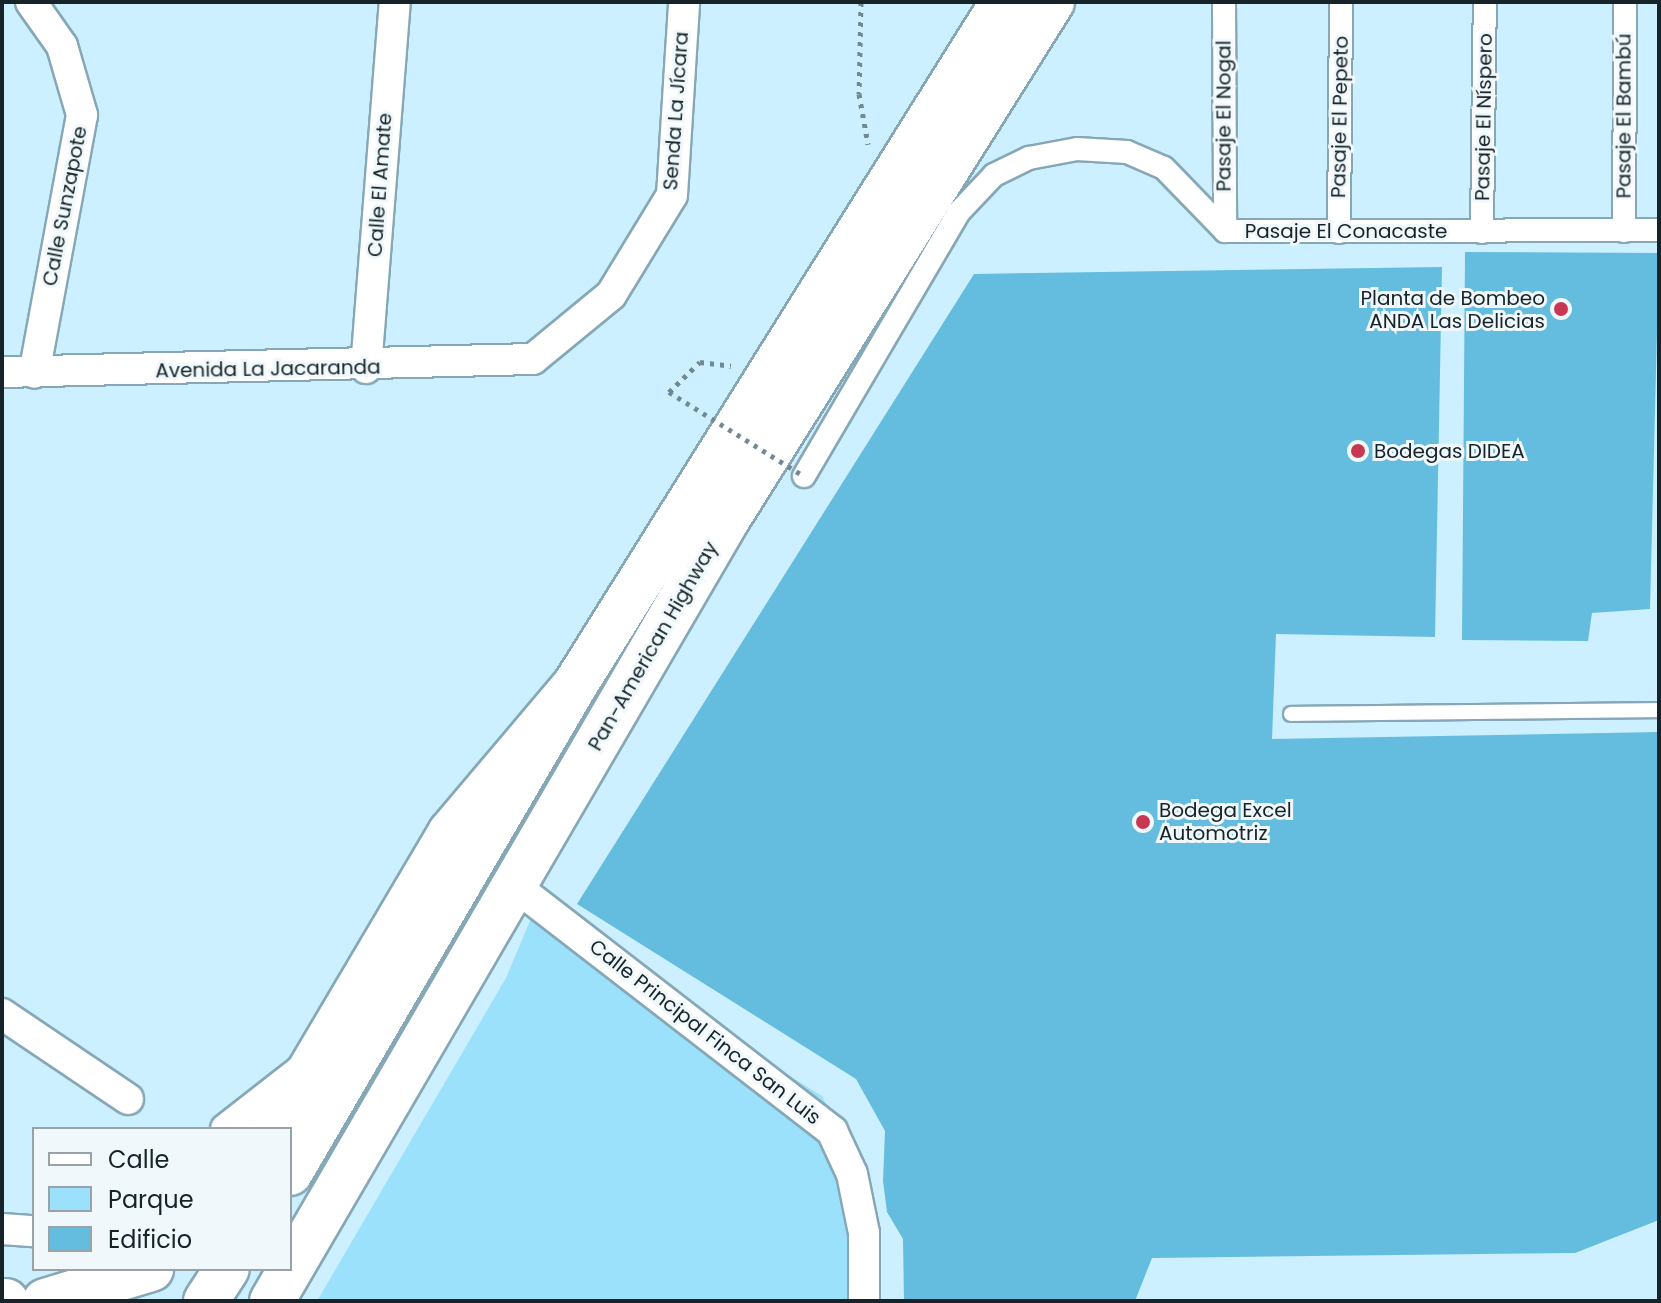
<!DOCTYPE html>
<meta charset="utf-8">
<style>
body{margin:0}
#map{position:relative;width:1661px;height:1303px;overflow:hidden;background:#ccf0ff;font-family:Poppins,sans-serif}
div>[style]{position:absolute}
.green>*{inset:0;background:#9ce1fc}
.building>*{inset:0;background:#64bdde}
.path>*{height:5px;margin-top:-2.5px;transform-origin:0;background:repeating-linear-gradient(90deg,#708993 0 4px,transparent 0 10px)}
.roads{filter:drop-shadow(2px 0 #86a8b6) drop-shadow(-2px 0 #86a8b6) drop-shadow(0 2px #86a8b6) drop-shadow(0 -2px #86a8b6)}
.service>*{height:14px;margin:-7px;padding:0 7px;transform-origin:7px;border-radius:7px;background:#fff}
.pedestrian>*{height:22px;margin:-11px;padding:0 11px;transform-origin:11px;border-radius:11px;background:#fff}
.minor>*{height:30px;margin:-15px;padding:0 15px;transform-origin:15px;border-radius:15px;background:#fff}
.primary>*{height:44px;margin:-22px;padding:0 22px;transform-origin:22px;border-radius:22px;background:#fff}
.trunk>*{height:44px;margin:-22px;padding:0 22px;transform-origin:22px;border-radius:22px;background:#fff}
.path-bridge>*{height:5px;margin-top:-2.5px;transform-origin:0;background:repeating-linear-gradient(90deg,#708993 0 4px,transparent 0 10px)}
.dots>*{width:22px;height:22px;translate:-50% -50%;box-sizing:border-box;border:4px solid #f1f8fb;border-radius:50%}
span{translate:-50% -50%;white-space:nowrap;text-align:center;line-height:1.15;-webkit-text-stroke:6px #f1f8fb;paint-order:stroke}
.street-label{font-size:20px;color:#162429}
.poi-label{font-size:20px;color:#162429}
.right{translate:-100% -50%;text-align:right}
.left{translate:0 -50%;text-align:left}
.frame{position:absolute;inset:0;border:4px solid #162429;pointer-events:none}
.legend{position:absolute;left:32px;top:1127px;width:260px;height:144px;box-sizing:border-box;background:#f1f8fb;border:2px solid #99a3a7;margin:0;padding:10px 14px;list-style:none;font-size:24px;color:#162429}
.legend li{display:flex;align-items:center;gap:16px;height:40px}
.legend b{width:40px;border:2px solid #99a3a7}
</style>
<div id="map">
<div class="green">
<i style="clip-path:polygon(532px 916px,822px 1096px,877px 1209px,874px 1301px,317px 1301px,506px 978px)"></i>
</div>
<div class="building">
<i style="clip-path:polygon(1465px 252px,1659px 253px,1650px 609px,1592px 613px,1588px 641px,1462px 640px)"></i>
<i style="clip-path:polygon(1442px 267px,1435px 637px,1276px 634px,1272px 739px,1659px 732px,1659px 1220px,1575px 1253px,1152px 1258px,1135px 1301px,904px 1301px,903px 1239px,887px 1212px,883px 1181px,885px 1131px,856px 1079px,577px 904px,974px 274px)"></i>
</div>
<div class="path">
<i style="left:861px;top:2px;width:92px;rotate:91.2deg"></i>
<i style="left:859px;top:94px;width:51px;rotate:79.8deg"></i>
<i style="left:669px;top:392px;width:43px;rotate:-44.1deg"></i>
<i style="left:700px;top:362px;width:31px;rotate:7deg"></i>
</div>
<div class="roads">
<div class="service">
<i style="left:1291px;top:714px;width:368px;rotate:-0.6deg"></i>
</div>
<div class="pedestrian">
<i style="left:1224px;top:2px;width:229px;rotate:89.7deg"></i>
<i style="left:1624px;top:231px;width:229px;rotate:-89.7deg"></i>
<i style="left:1339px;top:232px;width:230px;rotate:-89.5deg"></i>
<i style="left:1482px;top:232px;width:230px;rotate:-89.3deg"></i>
<i style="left:804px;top:476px;width:306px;rotate:-59.6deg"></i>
<i style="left:959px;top:212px;width:51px;rotate:-46.6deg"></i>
<i style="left:994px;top:175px;width:39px;rotate:-26deg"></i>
<i style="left:1029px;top:158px;width:49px;rotate:-10.6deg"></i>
<i style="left:1077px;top:149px;width:50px;rotate:3.4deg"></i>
<i style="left:1127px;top:152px;width:40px;rotate:23.4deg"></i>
<i style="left:1164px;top:168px;width:88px;rotate:45.9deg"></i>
<i style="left:1225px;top:231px;width:434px;rotate:-0.1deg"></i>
</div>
<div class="minor">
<i style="left:31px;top:2px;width:54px;rotate:54.8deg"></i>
<i style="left:62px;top:46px;width:72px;rotate:73.8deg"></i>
<i style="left:82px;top:115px;width:262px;rotate:100.5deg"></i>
<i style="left:366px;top:368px;width:367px;rotate:-85.5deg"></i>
<i style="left:2px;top:372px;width:531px;rotate:-1.4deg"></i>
<i style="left:533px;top:359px;width:101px;rotate:-39.4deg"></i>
<i style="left:611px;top:295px;width:117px;rotate:-58.6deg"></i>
<i style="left:672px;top:195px;width:193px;rotate:-86.4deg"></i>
<i style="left:515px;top:886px;width:401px;rotate:37.7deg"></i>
<i style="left:832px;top:1131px;width:47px;rotate:65.1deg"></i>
<i style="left:852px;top:1174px;width:60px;rotate:78.5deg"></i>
<i style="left:864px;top:1233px;width:68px;rotate:90deg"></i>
<i style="left:2px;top:1014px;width:152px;rotate:34deg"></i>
<i style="left:226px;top:1129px;width:93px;rotate:-38deg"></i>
<i style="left:2px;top:1229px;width:32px;rotate:4deg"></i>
</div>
<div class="primary">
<i style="left:290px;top:1173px;width:565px;rotate:-59.71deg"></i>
<i style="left:575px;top:685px;width:806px;rotate:-57.93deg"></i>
<i style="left:206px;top:1301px;width:38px;rotate:-57deg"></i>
<i style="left:272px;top:1301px;width:904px;rotate:-59.78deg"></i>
<i style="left:727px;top:520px;width:612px;rotate:-57.9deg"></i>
</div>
<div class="trunk">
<i style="left:275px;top:1129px;width:344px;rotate:-59.4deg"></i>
<i style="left:450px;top:833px;width:194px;rotate:-49.8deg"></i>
<i style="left:2px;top:1301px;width:4px"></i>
<i style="left:45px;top:1301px;width:111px;rotate:-16.8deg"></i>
</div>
</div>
<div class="path-bridge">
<i style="left:669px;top:392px;width:159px;rotate:31.9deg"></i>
</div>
<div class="dots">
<i style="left:1561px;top:309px;background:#c83853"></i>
<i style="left:1358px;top:451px;background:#c83853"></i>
<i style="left:1143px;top:822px;background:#c83853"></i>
</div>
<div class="street-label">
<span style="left:676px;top:111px;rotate:-86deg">Senda La Jícara</span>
<span style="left:1224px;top:116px;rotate:-90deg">Pasaje El Nogal</span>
<span style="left:1624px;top:116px;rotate:-90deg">Pasaje El Bambú</span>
<span style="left:1340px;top:117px;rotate:-89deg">Pasaje El Pepeto</span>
<span style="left:1484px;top:117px;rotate:-89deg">Pasaje El Níspero</span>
<span style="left:380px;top:185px;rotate:-86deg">Calle El Amate</span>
<span style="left:65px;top:206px;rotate:-79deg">Calle Sunzapote</span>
<span style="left:1346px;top:231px">Pasaje El Conacaste</span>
<span style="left:268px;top:369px;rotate:-1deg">Avenida La Jacaranda</span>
<span style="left:653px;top:646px;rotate:-60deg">Pan-American Highway</span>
<span style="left:705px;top:1032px;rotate:38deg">Calle Principal Finca San Luis</span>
</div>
<div class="poi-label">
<span class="right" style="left:1545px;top:310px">Planta de Bombeo<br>ANDA Las Delicias</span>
<span class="left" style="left:1374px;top:451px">Bodegas DIDEA</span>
<span class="left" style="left:1159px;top:822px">Bodega Excel<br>Automotriz</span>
</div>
<div class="frame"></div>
<ul class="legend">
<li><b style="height:10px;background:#fff"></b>Calle</li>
<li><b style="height:22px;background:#9ce1fc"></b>Parque</li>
<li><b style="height:22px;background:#64bdde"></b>Edificio</li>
</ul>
</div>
